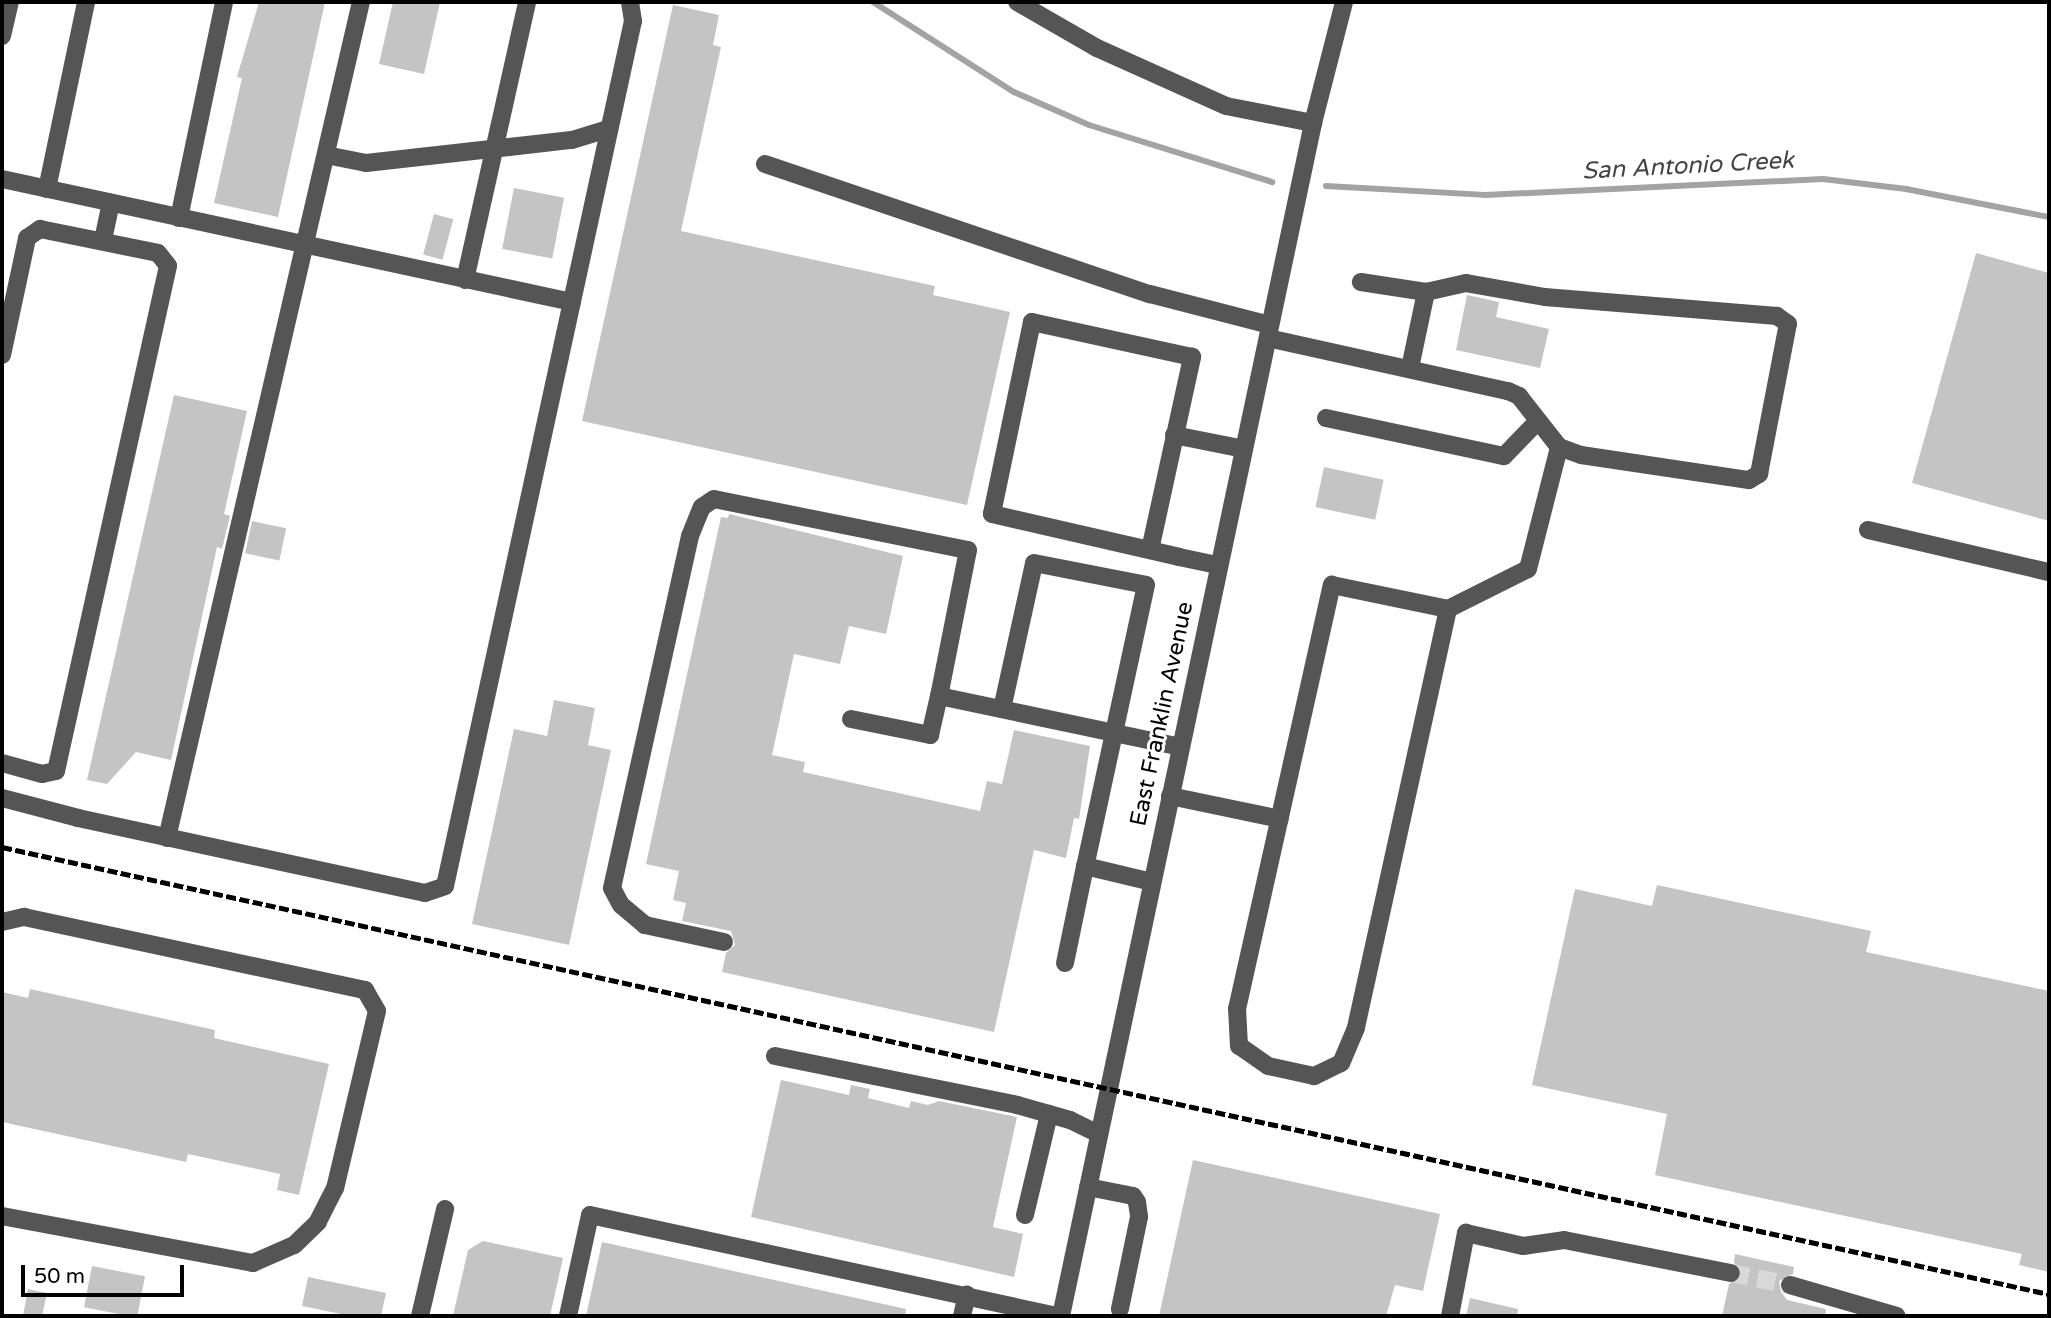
<!DOCTYPE html>
<style>
body{margin:0}
#map{position:relative;width:2051px;height:1318px;overflow:hidden;background:#fff;font-family:"Varela Round",sans-serif}
div>[style]{position:absolute}
.stream>*{height:6px;margin:-3px;padding:0 3px;transform-origin:3px;border-radius:3px;background:#a3a3a3}
.building>*{inset:0;background:#c4c4c4;transform-origin:0 0}
.minor-tunnel>*{height:18px;margin-top:-9px;transform-origin:0;background:repeating-linear-gradient(90deg,#d9d9d9 0 18px,transparent 0 27px)}
.minor>*{height:18px;margin:-9px;padding:0 9px;transform-origin:9px;border-radius:9px;background:#555}
.rail>*{height:5px;margin-top:-2.5px;transform-origin:0;background:repeating-linear-gradient(90deg,#000 0 10px,transparent 0 13.5px)}
span{translate:-50% -50%;white-space:nowrap;text-align:center;line-height:1.15;-webkit-text-stroke:6px #fff;paint-order:stroke}
.street-label{font-size:23px;color:#000}
.water-label{font-size:24px;color:#444;font-style:italic}
.frame{position:absolute;inset:0;border:4px solid #000;pointer-events:none}
.scale{position:absolute;left:21px;top:1265px;width:163px;height:32px;box-sizing:border-box;border:4px solid #000;border-top:0;padding-left:9px;font-size:21px;line-height:24px;white-space:nowrap;color:#000;-webkit-text-stroke:5px #fff;paint-order:stroke}
</style>
<div id="map">
<div class="stream">
<i style="left:873px;top:2px;width:167px;rotate:32.6deg"></i>
<i style="left:1014px;top:92px;width:82px;rotate:23.7deg"></i>
<i style="left:1089px;top:125px;width:192px;rotate:17.3deg"></i>
<i style="left:1326px;top:186px;width:159px;rotate:3.2deg"></i>
<i style="left:1485px;top:195px;width:338px;rotate:-2.7deg"></i>
<i style="left:1823px;top:179px;width:84px;rotate:6.9deg"></i>
<i style="left:1906px;top:189px;width:146px;rotate:11.1deg"></i>
</div>
<div class="building">
<i style="clip-path:polygon(259px 2px,325px 2px,278px 217px,214px 203px,242px 78px,237px 77px)"></i>
<i style="clip-path:polygon(393px 2px,440px 2px,424px 74px,379px 64px)"></i>
<i style="clip-path:polygon(673px 5px,719px 15px,713px 45px,721px 47px,681px 231px,935px 286px,933px 295px,1010px 312px,967px 505px,582px 421px)"></i>
<i style="left:514px;top:188px;width:51px;height:62px;rotate:11deg"></i>
<i style="left:434px;top:214px;width:20px;height:42px;rotate:15deg"></i>
<i style="clip-path:polygon(1976px 253px,2049px 273px,2049px 521px,1912px 483px)"></i>
<i style="clip-path:polygon(1467px 295px,1499px 302px,1496px 317px,1549px 329px,1540px 368px,1456px 350px)"></i>
<i style="clip-path:polygon(174px 395px,247px 411px,224px 514px,230px 516px,222px 549px,217px 547px,171px 760px,136px 752px,107px 784px,87px 780px)"></i>
<i style="left:1324px;top:467px;width:61px;height:41px;rotate:12deg"></i>
<i style="clip-path:polygon(729px 514px,903px 556px,886px 634px,849px 626px,840px 664px,794px 654px,772px 755px,805px 762px,803px 772px,980px 811px,987px 781px,1002px 784px,1014px 730px,1090px 746px,1079px 819px,1074px 818px,1066px 858px,1034px 850px,994px 1032px,722px 972px,726px 953px,735px 945px,731px 931px,682px 921px,686px 903px,673px 900px,679px 871px,646px 864px,721px 517px,728px 518px)"></i>
<i style="left:252px;top:521px;width:35px;height:33px;rotate:12deg"></i>
<i style="clip-path:polygon(554px 700px,595px 708px,588px 745px,611px 750px,569px 945px,472px 924px,514px 729px,547px 736px)"></i>
<i style="clip-path:polygon(1657px 885px,1871px 931px,1866px 952px,2049px 991px,2049px 1272px,2019px 1265px,2022px 1254px,1655px 1175px,1667px 1114px,1532px 1085px,1575px 889px,1652px 906px)"></i>
<i style="clip-path:polygon(30px 989px,215px 1030px,214px 1038px,329px 1064px,299px 1195px,277px 1190px,280px 1174px,188px 1154px,186px 1162px,2px 1122px,2px 992px,28px 998px)"></i>
<i style="clip-path:polygon(781px 1080px,849px 1095px,851px 1085px,870px 1089px,868px 1098px,909px 1108px,911px 1101px,928px 1105px,939px 1101px,1017px 1117px,993px 1227px,1023px 1234px,1014px 1277px,751px 1217px)"></i>
<i style="clip-path:polygon(1193px 1160px,1440px 1214px,1423px 1291px,1395px 1285px,1386px 1316px,1159px 1316px)"></i>
<i style="clip-path:polygon(483px 1241px,563px 1258px,550px 1316px,453px 1316px,468px 1250px)"></i>
<i style="clip-path:polygon(602px 1242px,906px 1309px,905px 1316px,586px 1316px)"></i>
<i style="clip-path:polygon(1735px 1254px,1794px 1267px,1793px 1274px,1779px 1281px,1781px 1292px,1787px 1300px,1826px 1309px,1825px 1316px,1722px 1316px,1729px 1284px,1742px 1276px,1734px 1262px)"></i>
<i style="left:92px;top:1266px;width:54px;height:42px;rotate:11deg"></i>
<i style="clip-path:polygon(308px 1277px,386px 1293px,381px 1316px,351px 1316px,302px 1306px)"></i>
<i style="clip-path:polygon(28px 1289px,47px 1293px,42px 1316px,23px 1316px)"></i>
<i style="clip-path:polygon(1470px 1298px,1518px 1309px,1517px 1316px,1466px 1316px)"></i>
</div>
<div class="minor-tunnel">
<i style="left:1731px;top:1273px;width:60px;rotate:11.5deg"></i>
</div>
<div class="minor">
<i style="left:1017px;top:2px;width:92px;rotate:29.9deg"></i>
<i style="left:1097px;top:48px;width:141px;rotate:24.2deg"></i>
<i style="left:1226px;top:106px;width:89px;rotate:11.1deg"></i>
<i style="left:2px;top:36px;width:35px;rotate:-77deg"></i>
<i style="left:326px;top:155px;width:41px;rotate:11.3deg"></i>
<i style="left:366px;top:163px;width:207px;rotate:-6.4deg"></i>
<i style="left:572px;top:140px;width:39px;rotate:-17deg"></i>
<i style="left:765px;top:164px;width:406px;rotate:18.7deg"></i>
<i style="left:1150px;top:294px;width:124px;rotate:14.5deg"></i>
<i style="left:2px;top:179px;width:583px;rotate:12.18deg"></i>
<i style="left:47px;top:189px;width:191px;rotate:-78.2deg"></i>
<i style="left:179px;top:218px;width:221px;rotate:-78.2deg"></i>
<i style="left:103px;top:240px;width:38px;rotate:-78deg"></i>
<i style="left:465px;top:280px;width:285px;rotate:-77.4deg"></i>
<i style="left:1268px;top:338px;width:246px;rotate:12.5deg"></i>
<i style="left:1508px;top:391px;width:12px;rotate:24deg"></i>
<i style="left:1519px;top:396px;width:65px;rotate:51.9deg"></i>
<i style="left:1559px;top:447px;width:23px;rotate:20deg"></i>
<i style="left:1581px;top:455px;width:170px;rotate:8.5deg"></i>
<i style="left:1749px;top:480px;width:12px;rotate:-31deg"></i>
<i style="left:1759px;top:474px;width:153px;rotate:-79.1deg"></i>
<i style="left:1788px;top:324px;width:14px;rotate:-144deg"></i>
<i style="left:1777px;top:316px;width:233px;rotate:-175.3deg"></i>
<i style="left:1545px;top:297px;width:80px;rotate:-170deg"></i>
<i style="left:1466px;top:283px;width:41px;rotate:167.3deg"></i>
<i style="left:1426px;top:292px;width:66px;rotate:-171.3deg"></i>
<i style="left:2px;top:355px;width:120px;rotate:-77.9deg"></i>
<i style="left:27px;top:238px;width:16px;rotate:-35deg"></i>
<i style="left:40px;top:229px;width:120px;rotate:11.5deg"></i>
<i style="left:158px;top:253px;width:16px;rotate:52deg"></i>
<i style="left:168px;top:266px;width:517px;rotate:102.5deg"></i>
<i style="left:56px;top:771px;width:14px;rotate:168deg"></i>
<i style="left:42px;top:774px;width:41px;rotate:-164.6deg"></i>
<i style="left:1410px;top:368px;width:78px;rotate:-78.1deg"></i>
<i style="left:1326px;top:418px;width:182px;rotate:12.1deg"></i>
<i style="left:1504px;top:456px;width:46px;rotate:-45.9deg"></i>
<i style="left:1174px;top:435px;width:71px;rotate:11.3deg"></i>
<i style="left:1868px;top:530px;width:186px;rotate:13.1deg"></i>
<i style="left:1150px;top:550px;width:198px;rotate:-77.7deg"></i>
<i style="left:1192px;top:357px;width:164px;rotate:-167.7deg"></i>
<i style="left:1032px;top:322px;width:196px;rotate:101.8deg"></i>
<i style="left:992px;top:514px;width:192px;rotate:12.9deg"></i>
<i style="left:1179px;top:557px;width:40px;rotate:12deg"></i>
<i style="left:1448px;top:609px;width:429px;rotate:102.4deg"></i>
<i style="left:1356px;top:1028px;width:38px;rotate:113deg"></i>
<i style="left:1341px;top:1063px;width:30px;rotate:154deg"></i>
<i style="left:1314px;top:1076px;width:47px;rotate:-167.7deg"></i>
<i style="left:1268px;top:1066px;width:35px;rotate:-145deg"></i>
<i style="left:1239px;top:1046px;width:37px;rotate:-93deg"></i>
<i style="left:1237px;top:1009px;width:435px;rotate:-77.4deg"></i>
<i style="left:1332px;top:585px;width:118px;rotate:11.7deg"></i>
<i style="left:1448px;top:609px;width:89px;rotate:-26.6deg"></i>
<i style="left:1528px;top:569px;width:126px;rotate:-75.7deg"></i>
<i style="left:1002px;top:709px;width:149px;rotate:-77.6deg"></i>
<i style="left:1034px;top:563px;width:114px;rotate:11.1deg"></i>
<i style="left:1146px;top:585px;width:288px;rotate:102.2deg"></i>
<i style="left:1085px;top:866px;width:69px;rotate:13.4deg"></i>
<i style="left:851px;top:719px;width:81px;rotate:11.4deg"></i>
<i style="left:930px;top:735px;width:40px;rotate:-77deg"></i>
<i style="left:939px;top:696px;width:246px;rotate:11.9deg"></i>
<i style="left:1170px;top:796px;width:112px;rotate:11.8deg"></i>
<i style="left:2px;top:798px;width:79px;rotate:14.7deg"></i>
<i style="left:78px;top:818px;width:355px;rotate:12.2deg"></i>
<i style="left:425px;top:893px;width:21px;rotate:-19deg"></i>
<i style="left:445px;top:886px;width:885px;rotate:-77.74deg"></i>
<i style="left:633px;top:21px;width:19px;rotate:-99deg"></i>
<i style="left:167px;top:838px;width:858px;rotate:-76.94deg"></i>
<i style="left:2px;top:922px;width:23px;rotate:-13deg"></i>
<i style="left:24px;top:917px;width:349px;rotate:12.1deg"></i>
<i style="left:365px;top:990px;width:24px;rotate:60deg"></i>
<i style="left:377px;top:1011px;width:182px;rotate:103.3deg"></i>
<i style="left:335px;top:1188px;width:38px;rotate:117deg"></i>
<i style="left:318px;top:1222px;width:33px;rotate:136deg"></i>
<i style="left:294px;top:1245px;width:45px;rotate:156.3deg"></i>
<i style="left:253px;top:1263px;width:255px;rotate:-169.4deg"></i>
<i style="left:724px;top:942px;width:81px;rotate:-167.9deg"></i>
<i style="left:645px;top:925px;width:31px;rotate:-140deg"></i>
<i style="left:621px;top:905px;width:19px;rotate:-118deg"></i>
<i style="left:612px;top:888px;width:361px;rotate:-77.5deg"></i>
<i style="left:690px;top:536px;width:31px;rotate:-68deg"></i>
<i style="left:702px;top:507px;width:14px;rotate:-34deg"></i>
<i style="left:714px;top:499px;width:259px;rotate:11.4deg"></i>
<i style="left:968px;top:550px;width:149px;rotate:101.2deg"></i>
<i style="left:1065px;top:963px;width:99px;rotate:-78.3deg"></i>
<i style="left:775px;top:1056px;width:247px;rotate:11.4deg"></i>
<i style="left:1017px;top:1105px;width:55px;rotate:15.8deg"></i>
<i style="left:1070px;top:1120px;width:32px;rotate:26deg"></i>
<i style="left:1088px;top:1187px;width:46px;rotate:11.3deg"></i>
<i style="left:1133px;top:1196px;width:7px;rotate:56deg"></i>
<i style="left:1137px;top:1202px;width:15px;rotate:82deg"></i>
<i style="left:1139px;top:1217px;width:94px;rotate:101.7deg"></i>
<i style="left:1025px;top:1215px;width:104px;rotate:-76.6deg"></i>
<i style="left:1790px;top:1285px;width:111px;rotate:16.2deg"></i>
<i style="left:420px;top:1316px;width:110px;rotate:-76.8deg"></i>
<i style="left:568px;top:1316px;width:103px;rotate:-77.7deg"></i>
<i style="left:590px;top:1215px;width:478px;rotate:12.2deg"></i>
<i style="left:962px;top:1316px;width:22px;rotate:-77deg"></i>
<i style="left:1061px;top:1316px;width:1219px;rotate:-78.07deg"></i>
<i style="left:1313px;top:123px;width:125px;rotate:-75.6deg"></i>
<i style="left:1450px;top:1316px;width:85px;rotate:-79.1deg"></i>
<i style="left:1466px;top:1233px;width:58px;rotate:12.8deg"></i>
<i style="left:1523px;top:1246px;width:41px;rotate:-8.3deg"></i>
<i style="left:1564px;top:1240px;width:170px;rotate:11.2deg"></i>
</div>
<div class="rail">
<i style="left:2px;top:847px;width:2095px;rotate:12.32deg"></i>
</div>
<div class="street-label">
<span style="left:1162px;top:714px;rotate:-78deg">East Franklin Avenue</span>
</div>
<div class="water-label">
<span style="left:1688px;top:166px;rotate:-3deg">San Antonio Creek</span>
</div>
<div class="frame"></div>
<div class="scale">50 m</div>
</div>
